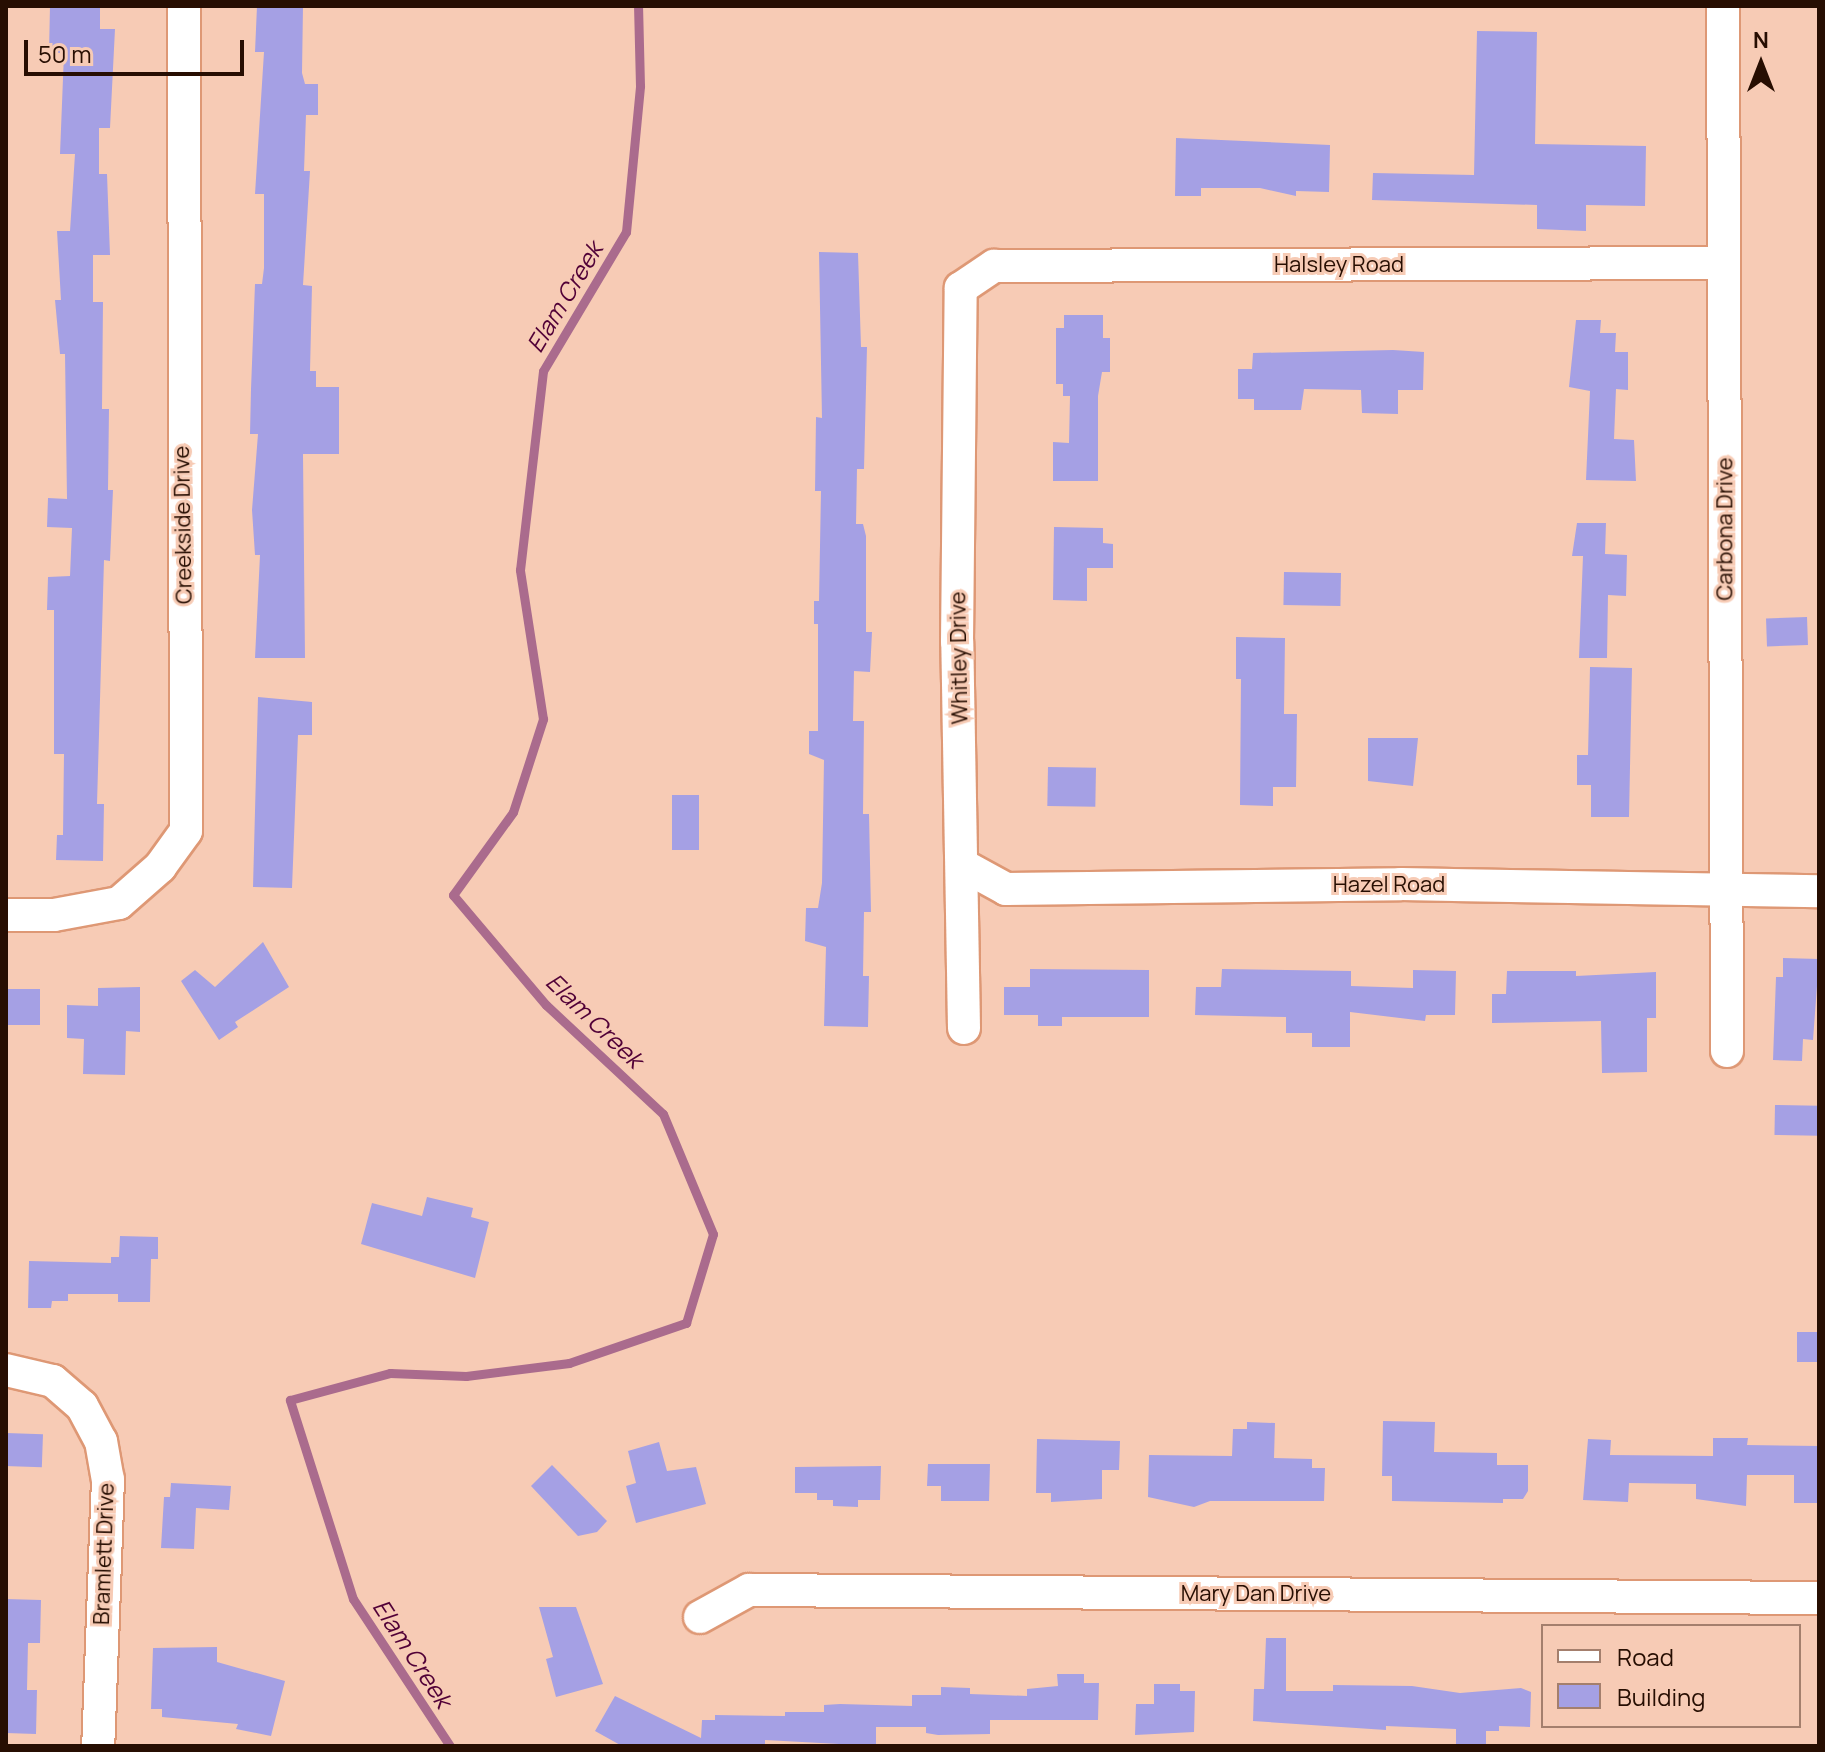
<!DOCTYPE html>
<style>
body{margin:0}
#map{position:relative;width:1825px;height:1752px;overflow:hidden;background:#f7cbb5;font-family:Manrope,sans-serif}
div>[style]{position:absolute}
.stream>*{height:9px;margin:-4.5px;padding:0 4.5px;transform-origin:4.5px;border-radius:4.5px;background:#aa6b8d}
.building>*{inset:0;background:#a5a0e4;transform-origin:0 0}
.roads{filter:drop-shadow(2px 0 #de9875) drop-shadow(-2px 0 #de9875) drop-shadow(0 2px #de9875) drop-shadow(0 -2px #de9875)}
.street>*{height:32px;margin:-16px;padding:0 16px;transform-origin:16px;border-radius:16px;background:#fff}
span{translate:-50% -50%;white-space:nowrap;text-align:center;line-height:1.15;-webkit-text-stroke:6px #f7cbb5;paint-order:stroke}
.street-label{font-size:22px;color:#270e02}
.water-label{font-size:24px;color:#510137;font-style:italic}
.frame{position:absolute;inset:0;border:8px solid #270e02;pointer-events:none}
.legend{position:absolute;left:1541px;top:1624px;width:260px;height:104px;box-sizing:border-box;background:#f7cbb5;border:2px solid #a47f6d;margin:0;padding:10px 14px;list-style:none;font-size:24px;color:#270e02}
.legend li{display:flex;align-items:center;gap:16px;height:40px}
.legend b{width:40px;border:2px solid #a47f6d}
.north{position:absolute;left:1721px;top:24px;width:80px;height:80px;-webkit-text-stroke:6px #f7cbb5;paint-order:stroke;rotate:0deg;font-size:22px;font-weight:700;line-height:32px;text-align:center;color:#270e02}
.north::after{content:'';display:block;margin:auto;width:28px;height:36px;background:#270e02;clip-path:polygon(50% 0,100% 100%,50% 72%,0 100%)}
.scale{position:absolute;left:24px;top:40px;width:220px;height:36px;box-sizing:border-box;border:4px solid #270e02;border-top:0;padding-left:10px;font-size:24px;line-height:28px;white-space:nowrap;color:#270e02;-webkit-text-stroke:6px #f7cbb5;paint-order:stroke}
</style>
<div id="map">
<div class="stream">
<i style="left:450px;top:1746px;width:176px;rotate:-123.4deg"></i>
<i style="left:353px;top:1599px;width:209px;rotate:-107.6deg"></i>
<i style="left:290px;top:1400px;width:104px;rotate:-15.1deg"></i>
<i style="left:390px;top:1373px;width:76px;rotate:2.3deg"></i>
<i style="left:466px;top:1376px;width:104px;rotate:-7.2deg"></i>
<i style="left:569px;top:1363px;width:124px;rotate:-18.9deg"></i>
<i style="left:686px;top:1323px;width:93px;rotate:-73.1deg"></i>
<i style="left:713px;top:1234px;width:130px;rotate:-112.6deg"></i>
<i style="left:663px;top:1114px;width:160px;rotate:-137deg"></i>
<i style="left:546px;top:1005px;width:144px;rotate:-130.2deg"></i>
<i style="left:453px;top:895px;width:102px;rotate:-54.1deg"></i>
<i style="left:513px;top:812px;width:98px;rotate:-72.1deg"></i>
<i style="left:543px;top:719px;width:151px;rotate:-98.8deg"></i>
<i style="left:520px;top:570px;width:200px;rotate:-83.4deg"></i>
<i style="left:543px;top:371px;width:162px;rotate:-59.2deg"></i>
<i style="left:626px;top:232px;width:147px;rotate:-84.5deg"></i>
<i style="left:640px;top:86px;width:80px;rotate:-91.4deg"></i>
</div>
<div class="building">
<i style="clip-path:polygon(50px 6px,100px 6px,100px 29px,115px 29px,110px 128px,99px 128px,99px 174px,107px 174px,110px 255px,93px 255px,93px 302px,103px 302px,102px 409px,109px 409px,108px 490px,113px 490px,110px 561px,104px 560px,97px 804px,104px 804px,103px 861px,56px 860px,57px 835px,63px 835px,64px 754px,54px 754px,54px 610px,47px 610px,48px 577px,70px 576px,72px 528px,47px 527px,48px 498px,67px 499px,65px 354px,60px 354px,55px 300px,61px 300px,57px 231px,70px 231px,75px 154px,60px 154px,64px 53px,49px 53px)"></i>
<i style="clip-path:polygon(257px 6px,303px 6px,302px 73px,305px 84px,318px 84px,318px 115px,306px 115px,304px 171px,310px 171px,303px 285px,312px 286px,310px 371px,316px 371px,316px 387px,339px 387px,339px 454px,303px 454px,305px 658px,255px 658px,260px 555px,255px 555px,252px 510px,258px 434px,250px 434px,251px 389px,255px 284px,262px 284px,264px 268px,264px 194px,255px 194px,264px 52px,255px 52px)"></i>
<i style="clip-path:polygon(1477px 31px,1537px 32px,1535px 144px,1646px 146px,1645px 206px,1586px 205px,1586px 231px,1537px 229px,1537px 205px,1372px 200px,1373px 173px,1474px 175px)"></i>
<i style="clip-path:polygon(1176px 138px,1330px 145px,1329px 192px,1296px 191px,1296px 196px,1260px 188px,1201px 188px,1201px 196px,1175px 196px)"></i>
<i style="clip-path:polygon(819px 252px,858px 253px,861px 347px,867px 347px,864px 469px,857px 469px,856px 524px,863px 524px,866px 536px,866px 632px,872px 632px,870px 672px,854px 671px,853px 721px,864px 721px,863px 814px,869px 814px,871px 912px,864px 912px,863px 976px,869px 976px,868px 1027px,824px 1026px,826px 947px,805px 941px,806px 908px,818px 908px,822px 883px,824px 760px,809px 754px,809px 731px,818px 731px,818px 624px,814px 624px,814px 601px,819px 601px,821px 491px,815px 491px,816px 417px,822px 418px)"></i>
<i style="clip-path:polygon(1064px 315px,1103px 315px,1103px 338px,1110px 338px,1110px 372px,1102px 372px,1098px 396px,1098px 481px,1053px 481px,1053px 442px,1069px 443px,1070px 396px,1063px 396px,1063px 384px,1056px 384px,1056px 328px,1064px 328px)"></i>
<i style="clip-path:polygon(1576px 320px,1601px 320px,1600px 333px,1616px 333px,1615px 352px,1628px 352px,1628px 390px,1616px 389px,1614px 439px,1634px 440px,1636px 481px,1586px 480px,1590px 391px,1569px 387px)"></i>
<i style="clip-path:polygon(1393px 350px,1424px 352px,1423px 390px,1398px 390px,1398px 414px,1362px 413px,1361px 390px,1304px 389px,1301px 410px,1254px 410px,1254px 399px,1238px 399px,1238px 369px,1252px 369px,1253px 353px)"></i>
<i style="clip-path:polygon(1577px 523px,1606px 523px,1605px 554px,1627px 555px,1626px 596px,1608px 595px,1607px 658px,1579px 658px,1583px 556px,1572px 556px)"></i>
<i style="clip-path:polygon(1054px 527px,1103px 528px,1103px 543px,1113px 544px,1113px 568px,1087px 568px,1087px 601px,1053px 600px)"></i>
<i style="left:1284px;top:572px;width:57px;height:33px;rotate:1deg"></i>
<i style="left:1807px;top:617px;width:28px;height:41px;rotate:88deg"></i>
<i style="clip-path:polygon(1236px 637px,1285px 638px,1284px 714px,1297px 714px,1296px 787px,1273px 787px,1273px 806px,1240px 805px,1241px 679px,1236px 679px)"></i>
<i style="clip-path:polygon(1590px 667px,1632px 668px,1629px 817px,1591px 817px,1591px 785px,1577px 785px,1577px 755px,1588px 755px)"></i>
<i style="clip-path:polygon(258px 697px,312px 702px,312px 735px,298px 735px,292px 888px,253px 887px)"></i>
<i style="clip-path:polygon(1368px 738px,1418px 738px,1413px 786px,1368px 781px)"></i>
<i style="left:1048px;top:767px;width:48px;height:39px;rotate:1deg"></i>
<i style="left:672px;top:795px;width:27px;height:55px"></i>
<i style="clip-path:polygon(263px 942px,289px 987px,235px 1022px,238px 1027px,219px 1040px,181px 981px,195px 970px,215px 987px)"></i>
<i style="clip-path:polygon(1783px 958px,1819px 959px,1813px 1040px,1803px 1039px,1802px 1061px,1773px 1060px,1776px 977px,1783px 977px)"></i>
<i style="clip-path:polygon(1030px 969px,1149px 970px,1149px 1017px,1062px 1017px,1062px 1026px,1038px 1026px,1038px 1015px,1004px 1015px,1004px 987px,1030px 987px)"></i>
<i style="clip-path:polygon(1222px 969px,1351px 971px,1351px 986px,1413px 988px,1413px 970px,1456px 971px,1455px 1015px,1426px 1015px,1425px 1021px,1350px 1012px,1350px 1047px,1312px 1047px,1312px 1033px,1286px 1033px,1286px 1017px,1195px 1015px,1196px 987px,1221px 987px)"></i>
<i style="clip-path:polygon(1507px 971px,1576px 971px,1576px 976px,1656px 972px,1656px 1018px,1647px 1018px,1647px 1072px,1602px 1073px,1601px 1021px,1492px 1023px,1492px 994px,1506px 994px)"></i>
<i style="clip-path:polygon(140px 987px,140px 1032px,126px 1031px,125px 1075px,83px 1074px,84px 1039px,67px 1038px,67px 1005px,98px 1006px,98px 988px)"></i>
<i style="left:6px;top:989px;width:34px;height:36px"></i>
<i style="left:1775px;top:1105px;width:44px;height:30px;rotate:1deg"></i>
<i style="clip-path:polygon(427px 1197px,473px 1208px,471px 1217px,489px 1222px,475px 1278px,361px 1244px,372px 1203px,422px 1216px)"></i>
<i style="clip-path:polygon(120px 1236px,158px 1237px,158px 1259px,151px 1259px,150px 1302px,118px 1302px,118px 1294px,68px 1294px,68px 1301px,52px 1301px,51px 1308px,28px 1308px,29px 1261px,111px 1263px,111px 1257px,119px 1257px)"></i>
<i style="left:1797px;top:1332px;width:22px;height:30px"></i>
<i style="clip-path:polygon(1383px 1421px,1435px 1422px,1434px 1452px,1497px 1453px,1497px 1465px,1528px 1465px,1528px 1491px,1523px 1499px,1503px 1499px,1503px 1503px,1392px 1501px,1392px 1476px,1382px 1476px)"></i>
<i style="clip-path:polygon(1247px 1422px,1275px 1423px,1274px 1458px,1312px 1459px,1312px 1468px,1325px 1468px,1324px 1501px,1210px 1501px,1194px 1507px,1148px 1497px,1149px 1455px,1232px 1456px,1233px 1429px,1247px 1429px)"></i>
<i style="left:6px;top:1433px;width:37px;height:33px;rotate:2deg"></i>
<i style="clip-path:polygon(1713px 1438px,1748px 1438px,1747px 1445px,1819px 1446px,1819px 1503px,1794px 1503px,1794px 1475px,1747px 1475px,1746px 1506px,1696px 1499px,1696px 1484px,1629px 1483px,1628px 1502px,1583px 1500px,1588px 1439px,1611px 1440px,1610px 1455px,1713px 1456px)"></i>
<i style="clip-path:polygon(1037px 1439px,1120px 1441px,1119px 1470px,1102px 1470px,1102px 1499px,1051px 1502px,1051px 1493px,1036px 1493px)"></i>
<i style="clip-path:polygon(659px 1442px,667px 1471px,696px 1467px,706px 1504px,636px 1523px,626px 1486px,636px 1483px,628px 1451px)"></i>
<i style="clip-path:polygon(928px 1464px,990px 1464px,989px 1501px,941px 1501px,941px 1486px,927px 1486px)"></i>
<i style="clip-path:polygon(552px 1465px,607px 1521px,597px 1532px,578px 1536px,531px 1486px)"></i>
<i style="clip-path:polygon(881px 1466px,880px 1500px,858px 1500px,858px 1507px,833px 1506px,833px 1500px,817px 1500px,817px 1493px,795px 1493px,795px 1467px)"></i>
<i style="clip-path:polygon(171px 1483px,231px 1486px,229px 1510px,196px 1508px,194px 1549px,161px 1548px,164px 1497px,170px 1497px)"></i>
<i style="clip-path:polygon(6px 1599px,41px 1600px,40px 1643px,28px 1643px,27px 1690px,37px 1690px,36px 1734px,6px 1733px)"></i>
<i style="clip-path:polygon(539px 1607px,576px 1607px,603px 1684px,556px 1697px,546px 1659px,553px 1657px)"></i>
<i style="clip-path:polygon(1266px 1638px,1286px 1638px,1286px 1691px,1333px 1691px,1333px 1685px,1412px 1686px,1460px 1693px,1521px 1688px,1531px 1692px,1530px 1727px,1499px 1726px,1499px 1731px,1486px 1731px,1486px 1746px,1456px 1746px,1456px 1729px,1386px 1726px,1386px 1730px,1253px 1721px,1254px 1689px,1264px 1689px)"></i>
<i style="clip-path:polygon(217px 1647px,217px 1662px,285px 1681px,271px 1736px,236px 1729px,238px 1724px,162px 1717px,162px 1709px,151px 1709px,153px 1648px)"></i>
<i style="clip-path:polygon(1057px 1674px,1084px 1674px,1084px 1683px,1099px 1683px,1098px 1720px,990px 1720px,990px 1734px,938px 1735px,926px 1733px,926px 1727px,876px 1727px,876px 1746px,765px 1740px,765px 1746px,622px 1746px,595px 1731px,615px 1696px,701px 1738px,702px 1720px,715px 1720px,715px 1715px,785px 1716px,785px 1712px,824px 1712px,824px 1705px,840px 1704px,912px 1706px,912px 1695px,941px 1695px,941px 1687px,970px 1688px,970px 1694px,1027px 1696px,1027px 1689px,1058px 1686px)"></i>
<i style="clip-path:polygon(1154px 1684px,1180px 1684px,1180px 1691px,1195px 1691px,1194px 1732px,1135px 1735px,1136px 1704px,1154px 1704px)"></i>
</div>
<div class="roads">
<div class="street">
<i style="left:1723px;top:6px;width:1045px;rotate:89.78deg"></i>
<i style="left:964px;top:866px;width:48px;rotate:28.7deg"></i>
<i style="left:1006px;top:889px;width:395px;rotate:-0.7deg"></i>
<i style="left:1401px;top:884px;width:418px;rotate:1deg"></i>
<i style="left:6px;top:915px;width:48px"></i>
<i style="left:54px;top:915px;width:66px;rotate:-10.5deg"></i>
<i style="left:119px;top:903px;width:55px;rotate:-41.3deg"></i>
<i style="left:160px;top:867px;width:44px;rotate:-54.2deg"></i>
<i style="left:186px;top:831px;width:825px;rotate:-90.14deg"></i>
<i style="left:964px;top:1028px;width:386px;rotate:-91deg"></i>
<i style="left:957px;top:642px;width:354px;rotate:-89.4deg"></i>
<i style="left:961px;top:288px;width:40px;rotate:-34deg"></i>
<i style="left:994px;top:266px;width:730px;rotate:-0.24deg"></i>
<i style="left:6px;top:1370px;width:48px;rotate:13.2deg"></i>
<i style="left:53px;top:1381px;width:38px;rotate:41deg"></i>
<i style="left:82px;top:1406px;width:40px;rotate:62deg"></i>
<i style="left:101px;top:1441px;width:39px;rotate:80deg"></i>
<i style="left:108px;top:1479px;width:267px;rotate:92.1deg"></i>
<i style="left:700px;top:1617px;width:56px;rotate:-28.9deg"></i>
<i style="left:749px;top:1590px;width:1070px;rotate:0.43deg"></i>
</div>
</div>
<div class="street-label">
<span style="left:1339px;top:265px">Halsley Road</span>
<span style="left:183px;top:525px;rotate:-91deg">Creekside Drive</span>
<span style="left:1725px;top:529px;rotate:-90deg">Carbona Drive</span>
<span style="left:959px;top:658px;rotate:-91deg">Whitley Drive</span>
<span style="left:1389px;top:885px">Hazel Road</span>
<span style="left:104px;top:1554px;rotate:-88deg">Bramlett Drive</span>
<span style="left:1256px;top:1594px">Mary Dan Drive</span>
</div>
<div class="water-label">
<span style="left:564px;top:297px;rotate:-59deg">Elam Creek</span>
<span style="left:595px;top:1020px;rotate:44deg">Elam Creek</span>
<span style="left:413px;top:1653px;rotate:57deg">Elam Creek</span>
</div>
<div class="frame"></div>
<ul class="legend">
<li><b style="height:10px;background:#fff"></b>Road</li>
<li><b style="height:22px;background:#a5a0e4"></b>Building</li>
</ul>
<div class="north">N</div>
<div class="scale">50 m</div>
</div>
